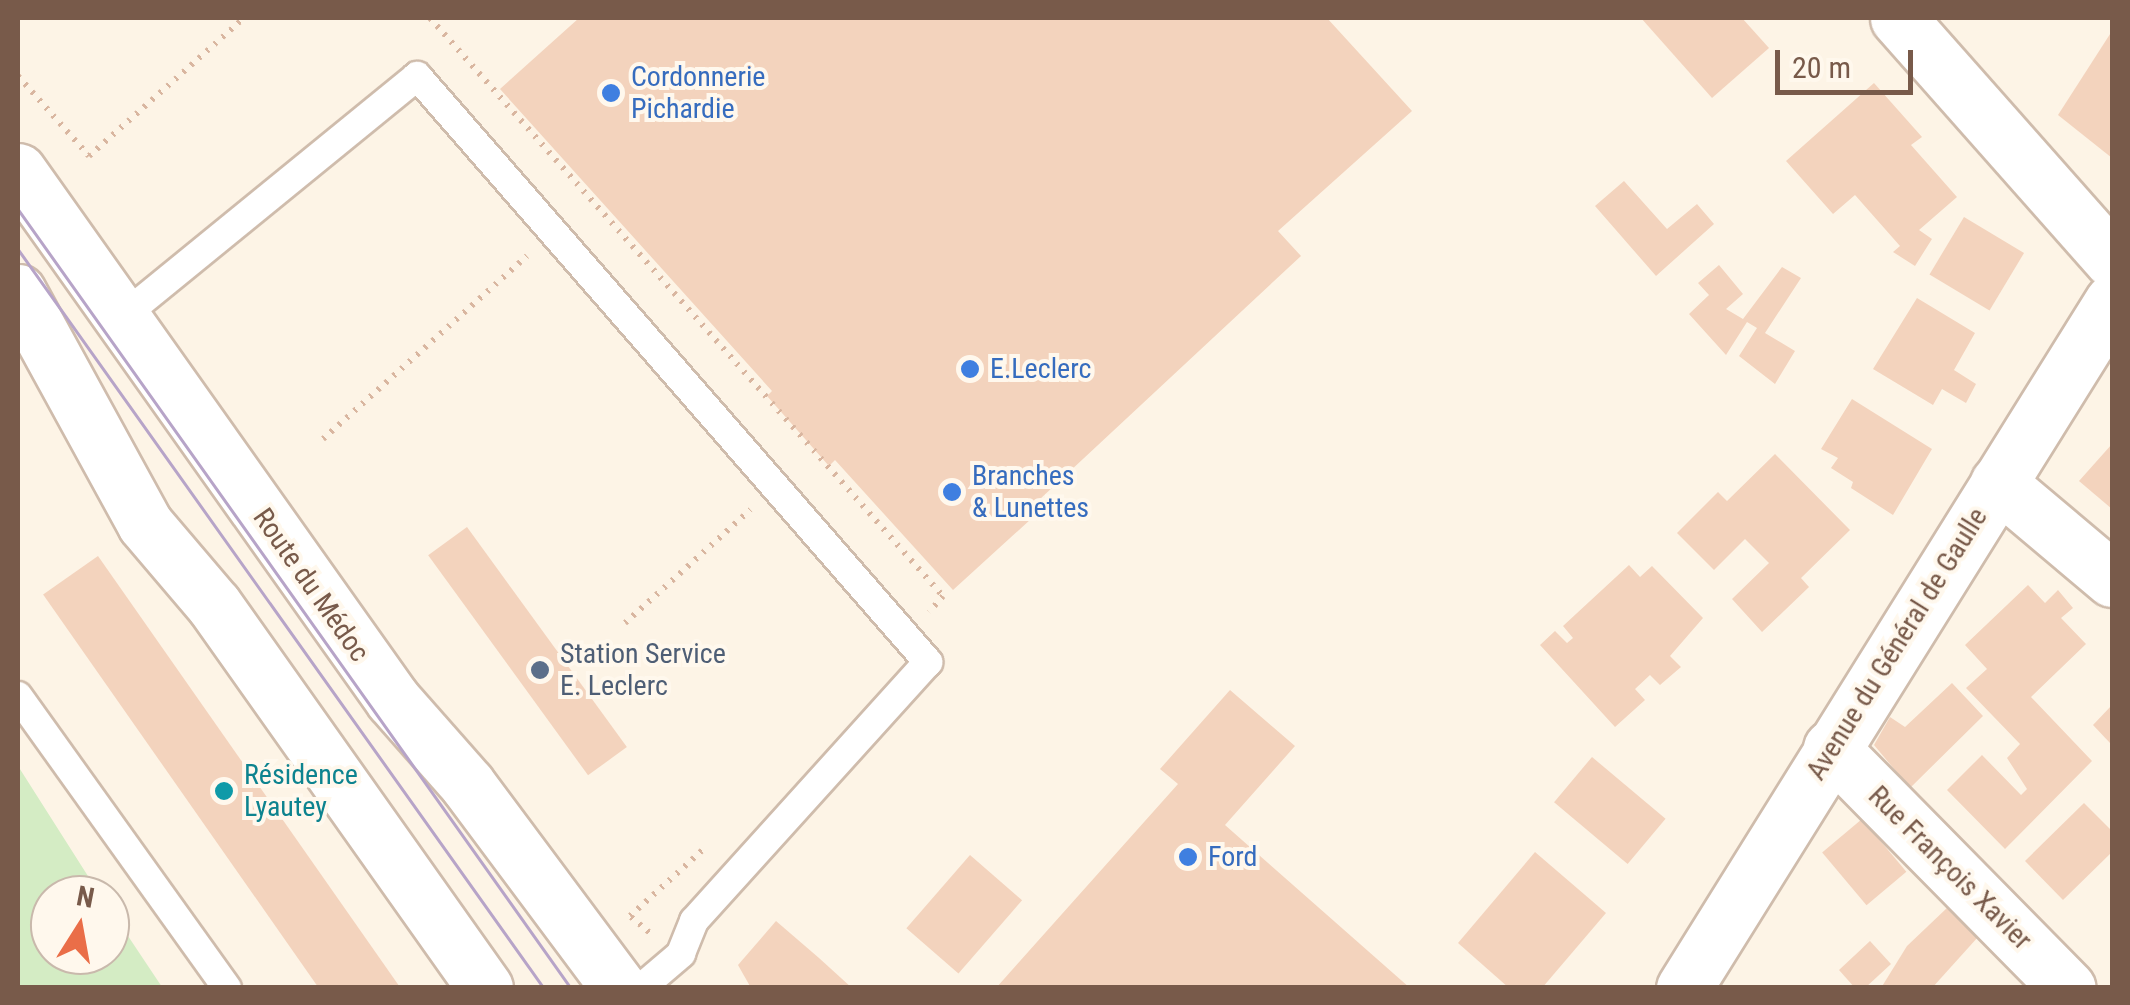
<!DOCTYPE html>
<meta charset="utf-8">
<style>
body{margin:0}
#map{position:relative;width:2130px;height:1005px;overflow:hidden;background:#fdf4e6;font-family:"Roboto Condensed",sans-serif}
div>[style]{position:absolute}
.green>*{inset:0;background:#d4ecc4}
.building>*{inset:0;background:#f3d3bd;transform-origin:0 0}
.path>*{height:6px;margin-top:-3px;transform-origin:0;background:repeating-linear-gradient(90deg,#d9b6a0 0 2.5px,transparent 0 10.5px)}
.roads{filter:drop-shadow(2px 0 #cfbcac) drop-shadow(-2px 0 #cfbcac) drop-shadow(0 2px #cfbcac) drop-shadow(0 -2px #cfbcac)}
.lane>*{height:28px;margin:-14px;padding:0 14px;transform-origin:14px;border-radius:14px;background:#fff}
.street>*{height:55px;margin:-27.5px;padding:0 27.5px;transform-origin:27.5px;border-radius:27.5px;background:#fff}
.secondary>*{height:55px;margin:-27.5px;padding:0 27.5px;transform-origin:27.5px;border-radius:27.5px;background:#fff}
.tram>*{height:2.5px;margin:-1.25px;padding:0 1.25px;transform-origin:1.25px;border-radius:1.25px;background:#b7a4c8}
.dots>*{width:28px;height:28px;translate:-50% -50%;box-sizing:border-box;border:5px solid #fff8ed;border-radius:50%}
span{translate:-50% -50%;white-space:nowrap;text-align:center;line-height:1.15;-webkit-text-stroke:8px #fff8ed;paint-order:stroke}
.shop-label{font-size:28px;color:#366cbe}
.left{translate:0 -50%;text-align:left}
.street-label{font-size:28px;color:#785a4a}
.service-label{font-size:28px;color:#4e5e75}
.culture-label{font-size:28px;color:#0d838f}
.frame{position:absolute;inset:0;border:20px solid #785a4a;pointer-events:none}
.north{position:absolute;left:30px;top:875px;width:100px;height:100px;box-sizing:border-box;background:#fff8ed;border:2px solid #c9b9ac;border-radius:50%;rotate:11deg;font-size:28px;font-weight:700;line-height:40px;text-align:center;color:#785a4a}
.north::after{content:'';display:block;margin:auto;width:35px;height:45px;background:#ea6e48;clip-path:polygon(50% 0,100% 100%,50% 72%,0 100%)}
.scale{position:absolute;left:1775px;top:50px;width:138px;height:45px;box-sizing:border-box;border:5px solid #785a4a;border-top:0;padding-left:12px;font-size:30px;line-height:35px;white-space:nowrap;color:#785a4a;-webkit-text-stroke:8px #fff8ed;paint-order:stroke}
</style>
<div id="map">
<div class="green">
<i style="clip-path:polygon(18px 766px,100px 895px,50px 895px,50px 955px,110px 955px,110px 909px,162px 987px,18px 987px)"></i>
</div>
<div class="building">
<i style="clip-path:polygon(579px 18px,1327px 18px,1412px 111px,1278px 231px,1301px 256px,1025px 513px,1031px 519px,953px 590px,835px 460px,829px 466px,767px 396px,772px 391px,500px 89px)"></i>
<i style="clip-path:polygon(1641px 18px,1742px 18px,1769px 48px,1712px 98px)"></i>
<i style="clip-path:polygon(2112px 31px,2112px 158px,2058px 115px)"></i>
<i style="clip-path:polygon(1874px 83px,1922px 137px,1911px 145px,1957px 197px,1919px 230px,1932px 239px,1915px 266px,1893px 252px,1900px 246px,1855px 195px,1833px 214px,1786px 161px)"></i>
<i style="clip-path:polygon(1624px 181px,1667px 229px,1697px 204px,1714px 224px,1656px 276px,1595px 206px)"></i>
<i style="left:1964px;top:217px;width:70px;height:67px;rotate:31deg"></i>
<i style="clip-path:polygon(1719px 265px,1743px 294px,1726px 309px,1743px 319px,1782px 267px,1801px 278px,1765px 333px,1795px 351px,1775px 384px,1739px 356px,1757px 328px,1747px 322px,1726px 355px,1689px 314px,1709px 295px,1698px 283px)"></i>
<i style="clip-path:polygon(1917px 298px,1975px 333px,1954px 370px,1976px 384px,1966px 403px,1942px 389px,1933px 405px,1873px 369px)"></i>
<i style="clip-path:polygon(1852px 399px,1932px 449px,1893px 515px,1851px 488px,1853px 482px,1831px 468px,1838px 458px,1821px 449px)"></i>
<i style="clip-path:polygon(2112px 444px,2112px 509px,2079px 481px)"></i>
<i style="clip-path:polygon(1775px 454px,1850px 530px,1801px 578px,1809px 587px,1762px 632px,1732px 599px,1769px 563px,1745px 539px,1714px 570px,1677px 533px,1718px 492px,1727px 501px)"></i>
<i style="left:467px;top:527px;width:272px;height:48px;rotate:54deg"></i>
<i style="left:98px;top:556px;width:529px;height:67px;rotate:55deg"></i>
<i style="clip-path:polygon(1629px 565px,1640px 577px,1652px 566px,1703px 618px,1670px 656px,1681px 667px,1660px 685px,1650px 675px,1635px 689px,1645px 700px,1615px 727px,1540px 645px,1555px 631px,1567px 643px,1573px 638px,1563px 626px)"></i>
<i style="clip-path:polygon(2028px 585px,2045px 603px,2058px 590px,2073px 608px,2061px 618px,2086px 644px,2031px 697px,2092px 761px,2005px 849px,1947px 790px,1982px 755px,2021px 795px,2027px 789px,2007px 758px,2020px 744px,1966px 688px,1987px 669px,1965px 645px)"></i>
<i style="clip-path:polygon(1952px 683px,1983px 716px,1910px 788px,1874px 745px,1890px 717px,1905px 727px)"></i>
<i style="clip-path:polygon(1230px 690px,1295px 746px,1225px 825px,1410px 988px,996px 988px,1178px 784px,1160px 769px)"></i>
<i style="clip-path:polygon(2112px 705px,2112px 741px,2110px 743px,2093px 725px)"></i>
<i style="left:1592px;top:757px;width:96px;height:59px;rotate:40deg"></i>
<i style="clip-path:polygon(2084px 803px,2112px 831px,2112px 852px,2063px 900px,2025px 861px)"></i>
<i style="left:1862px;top:819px;width:69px;height:52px;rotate:50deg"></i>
<i style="clip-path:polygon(1535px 852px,1606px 913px,1542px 988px,1509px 988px,1458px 943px)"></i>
<i style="left:970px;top:855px;width:69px;height:97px;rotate:41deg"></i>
<i style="clip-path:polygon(1948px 907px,1978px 937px,1932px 988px,1881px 988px,1907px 946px)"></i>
<i style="clip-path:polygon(776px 921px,819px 958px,852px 988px,751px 988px,738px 965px)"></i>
<i style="clip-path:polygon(1870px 941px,1891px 964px,1865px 988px,1855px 988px,1839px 970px)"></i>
</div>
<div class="path">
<i style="left:430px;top:18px;width:773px;rotate:48.41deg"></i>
<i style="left:943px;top:596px;width:21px;rotate:131deg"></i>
<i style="left:18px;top:76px;width:107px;rotate:48.4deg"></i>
<i style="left:89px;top:156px;width:208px;rotate:-41.7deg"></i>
<i style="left:323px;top:439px;width:274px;rotate:-41.9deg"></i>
<i style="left:625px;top:623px;width:169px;rotate:-42.1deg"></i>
<i style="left:630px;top:916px;width:104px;rotate:-42.3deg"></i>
<i style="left:631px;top:917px;width:26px;rotate:40deg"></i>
</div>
<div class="roads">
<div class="lane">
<i style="left:122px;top:317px;width:381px;rotate:-39.2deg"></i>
<i style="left:417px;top:76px;width:778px;rotate:48.91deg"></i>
<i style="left:928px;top:662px;width:349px;rotate:132.1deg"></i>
<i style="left:694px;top:921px;width:35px;rotate:112deg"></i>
<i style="left:681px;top:954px;width:52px;rotate:139.6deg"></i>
<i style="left:18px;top:696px;width:359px;rotate:54.4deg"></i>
</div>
<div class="street">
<i style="left:1898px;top:18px;width:323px;rotate:48.5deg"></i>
<i style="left:1998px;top:483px;width:149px;rotate:40.1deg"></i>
<i style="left:1831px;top:748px;width:337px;rotate:45.4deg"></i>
</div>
<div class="secondary">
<i style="left:18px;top:171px;width:648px;rotate:54.67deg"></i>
<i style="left:393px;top:700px;width:112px;rotate:48.6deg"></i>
<i style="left:467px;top:784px;width:254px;rotate:53.3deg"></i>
<i style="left:18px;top:292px;width:264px;rotate:61.3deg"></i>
<i style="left:145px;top:524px;width:106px;rotate:49.6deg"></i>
<i style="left:214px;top:605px;width:469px;rotate:54.7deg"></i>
<i style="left:1684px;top:988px;width:809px;rotate:-58.04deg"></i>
</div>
</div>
<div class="tram">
<i style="left:18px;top:209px;width:955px;rotate:54.63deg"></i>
<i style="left:18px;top:249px;width:907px;rotate:54.56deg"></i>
</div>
<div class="dots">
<i style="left:611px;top:93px;background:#3f7fe0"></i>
<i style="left:970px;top:369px;background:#3f7fe0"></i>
<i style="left:952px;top:492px;background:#3f7fe0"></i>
<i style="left:540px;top:670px;background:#5c6f8a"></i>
<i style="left:224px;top:791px;background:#0f9aa8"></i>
<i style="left:1188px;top:857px;background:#3f7fe0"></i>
</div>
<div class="shop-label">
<span class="left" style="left:631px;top:93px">Cordonnerie<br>Pichardie</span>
<span class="left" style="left:990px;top:369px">E.Leclerc</span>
<span class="left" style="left:972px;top:492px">Branches<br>&amp; Lunettes</span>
<span class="left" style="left:1208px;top:857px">Ford</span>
</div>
<div class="street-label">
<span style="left:311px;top:585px;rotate:55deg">Route du Médoc</span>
<span style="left:1897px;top:644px;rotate:-58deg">Avenue du Général de Gaulle</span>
<span style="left:1950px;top:868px;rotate:45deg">Rue François Xavier</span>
</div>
<div class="service-label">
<span class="left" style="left:560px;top:670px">Station Service<br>E. Leclerc</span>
</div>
<div class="culture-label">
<span class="left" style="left:244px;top:791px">Résidence<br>Lyautey</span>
</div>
<div class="frame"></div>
<div class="north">N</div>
<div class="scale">20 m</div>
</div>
